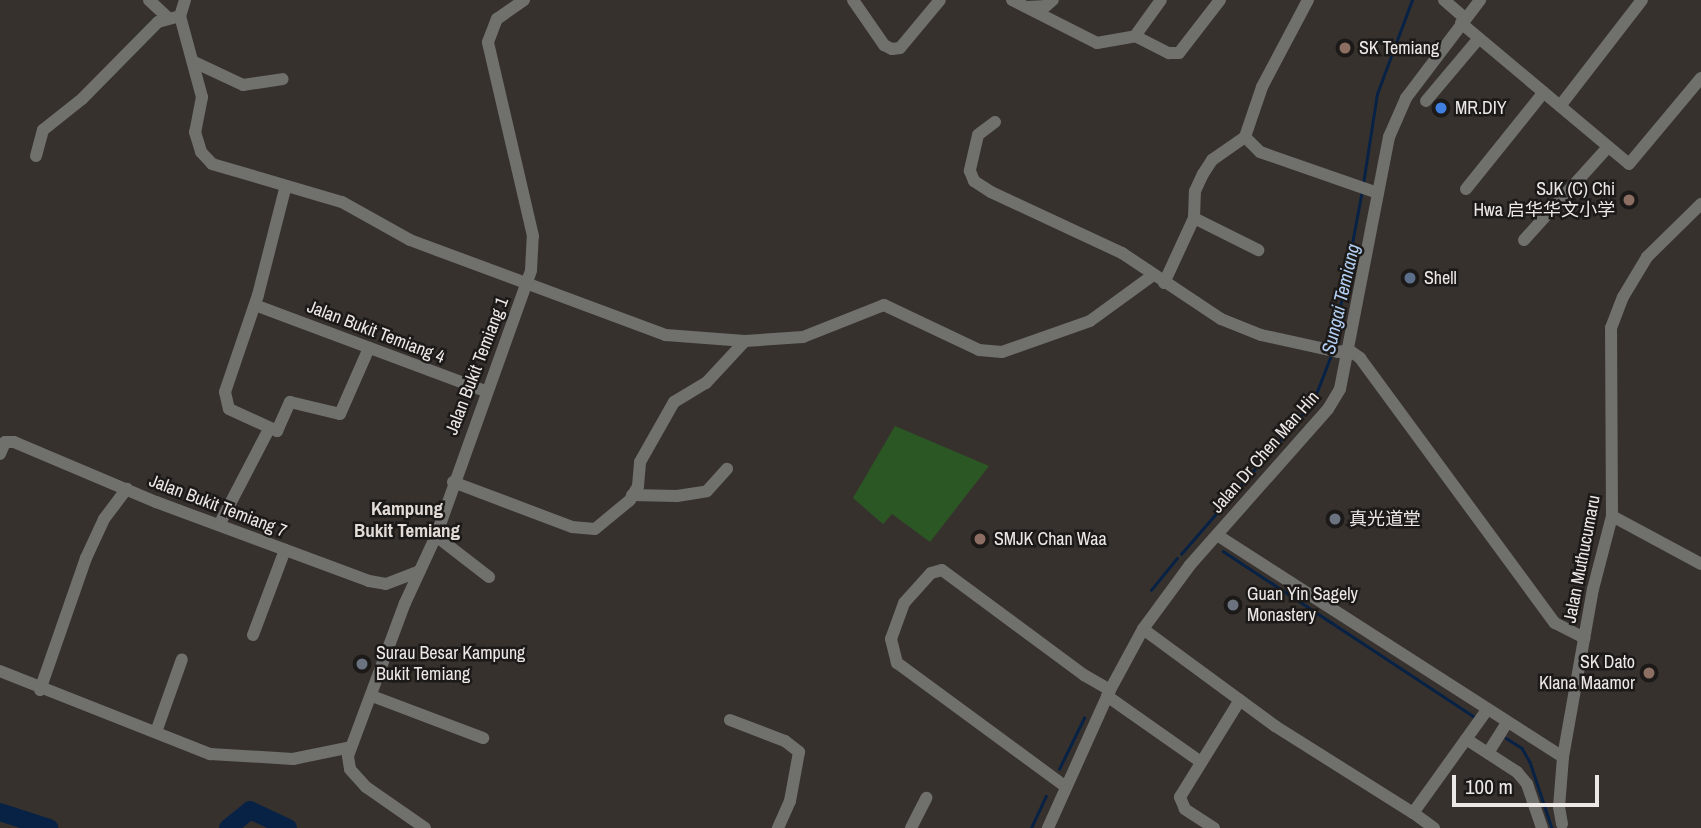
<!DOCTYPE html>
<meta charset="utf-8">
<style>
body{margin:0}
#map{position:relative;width:1701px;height:828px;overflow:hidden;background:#37312e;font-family:"Archivo Narrow","Noto Sans SC",sans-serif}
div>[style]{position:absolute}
.green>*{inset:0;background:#2b5725}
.stream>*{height:2.5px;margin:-1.25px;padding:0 1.25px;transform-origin:1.25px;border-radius:1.25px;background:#072245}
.river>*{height:18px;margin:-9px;padding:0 9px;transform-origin:9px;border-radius:9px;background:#072245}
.minor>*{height:12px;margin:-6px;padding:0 6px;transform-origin:6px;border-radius:6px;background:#70706d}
.dots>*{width:19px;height:19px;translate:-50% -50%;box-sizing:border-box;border:4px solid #1c1a18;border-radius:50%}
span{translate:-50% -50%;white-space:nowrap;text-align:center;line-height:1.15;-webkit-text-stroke:5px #1c1a18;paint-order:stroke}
.poi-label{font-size:18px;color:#ece8e6}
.left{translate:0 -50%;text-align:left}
.right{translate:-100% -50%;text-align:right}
.street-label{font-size:18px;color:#ece8e6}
.water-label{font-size:19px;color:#b3cff4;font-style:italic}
.neighbourhood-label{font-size:19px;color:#e3dbd6;font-weight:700}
.scale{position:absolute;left:1452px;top:775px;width:147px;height:32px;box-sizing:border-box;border:4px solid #ece8e6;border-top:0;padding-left:9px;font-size:21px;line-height:24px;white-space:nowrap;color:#ece8e6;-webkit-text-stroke:5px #1c1a18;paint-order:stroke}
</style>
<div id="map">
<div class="green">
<i style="clip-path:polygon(895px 426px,989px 466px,930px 542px,892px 514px,883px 524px,853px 498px)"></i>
</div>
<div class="stream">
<i style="left:1363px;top:184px;width:91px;rotate:-81.2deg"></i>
<i style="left:1377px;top:94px;width:100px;rotate:-69.6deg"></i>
<i style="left:1333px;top:345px;width:158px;rotate:-79.4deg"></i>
<i style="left:1223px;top:551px;width:302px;rotate:33.4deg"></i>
<i style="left:1181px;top:554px;width:201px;rotate:-49deg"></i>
<i style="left:1313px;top:402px;width:50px;rotate:-69deg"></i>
<i style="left:1151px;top:590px;width:41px;rotate:-50.9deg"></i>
<i style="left:1506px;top:738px;width:19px;rotate:32deg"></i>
<i style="left:1522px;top:748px;width:16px;rotate:60deg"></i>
<i style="left:1530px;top:762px;width:70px;rotate:71.6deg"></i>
<i style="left:1059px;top:769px;width:57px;rotate:-63.9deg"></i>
<i style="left:1031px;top:828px;width:35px;rotate:-65deg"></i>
</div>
<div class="river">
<i style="left:0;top:812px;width:52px;rotate:18.1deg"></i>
<i style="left:228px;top:828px;width:28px;rotate:-39deg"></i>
<i style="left:250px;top:810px;width:42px;rotate:25.3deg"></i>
</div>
<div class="minor">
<i style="left:149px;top:0;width:25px;rotate:43deg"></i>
<i style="left:185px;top:0;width:17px;rotate:107deg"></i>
<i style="left:180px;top:16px;width:84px;rotate:74.8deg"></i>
<i style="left:202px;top:97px;width:36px;rotate:101deg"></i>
<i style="left:195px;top:132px;width:21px;rotate:73deg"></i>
<i style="left:201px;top:152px;width:16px;rotate:47deg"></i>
<i style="left:212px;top:164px;width:135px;rotate:16.3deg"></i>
<i style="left:342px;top:202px;width:78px;rotate:29.2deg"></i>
<i style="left:410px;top:240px;width:273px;rotate:20.4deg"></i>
<i style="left:666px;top:335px;width:79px;rotate:4.3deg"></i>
<i style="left:745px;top:341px;width:58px;rotate:-3.9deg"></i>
<i style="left:803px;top:337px;width:87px;rotate:-21.6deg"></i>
<i style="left:884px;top:305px;width:105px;rotate:25.3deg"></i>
<i style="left:979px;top:350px;width:23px;rotate:5deg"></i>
<i style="left:1002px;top:352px;width:93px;rotate:-19.4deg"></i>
<i style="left:1090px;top:321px;width:78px;rotate:-36.1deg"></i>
<i style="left:853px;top:0;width:55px;rotate:55.4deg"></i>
<i style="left:884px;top:45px;width:9px;rotate:27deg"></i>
<i style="left:892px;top:49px;width:8px;rotate:-7deg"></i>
<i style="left:900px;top:48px;width:62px;rotate:-50.2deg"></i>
<i style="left:1012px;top:0;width:95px;rotate:26.8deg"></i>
<i style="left:1097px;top:43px;width:39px;rotate:-10deg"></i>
<i style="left:1135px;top:36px;width:44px;rotate:-54.2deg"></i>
<i style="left:1308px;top:0;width:98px;rotate:117.9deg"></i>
<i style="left:1262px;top:87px;width:53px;rotate:108.8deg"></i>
<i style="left:1245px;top:137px;width:21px;rotate:45deg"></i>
<i style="left:1260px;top:152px;width:125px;rotate:19.2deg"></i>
<i style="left:1444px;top:0;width:28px;rotate:41deg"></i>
<i style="left:1027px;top:7px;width:19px;rotate:-3deg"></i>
<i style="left:1046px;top:6px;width:9px;rotate:-41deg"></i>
<i style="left:1461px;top:23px;width:219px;rotate:40deg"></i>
<i style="left:1629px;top:164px;width:112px;rotate:-50.1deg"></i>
<i style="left:1135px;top:36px;width:38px;rotate:27deg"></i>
<i style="left:1169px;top:53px;width:10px"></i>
<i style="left:1179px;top:53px;width:67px;rotate:-52.3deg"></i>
<i style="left:194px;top:62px;width:54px;rotate:25.1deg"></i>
<i style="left:243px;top:85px;width:40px;rotate:-8.5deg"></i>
<i style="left:1426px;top:101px;width:82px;rotate:-49.9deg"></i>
<i style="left:1560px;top:106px;width:134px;rotate:-52.3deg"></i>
<i style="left:995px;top:122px;width:21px;rotate:143deg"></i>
<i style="left:978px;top:135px;width:37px;rotate:103deg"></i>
<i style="left:970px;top:171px;width:11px;rotate:68deg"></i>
<i style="left:974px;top:181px;width:20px;rotate:33deg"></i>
<i style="left:991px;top:192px;width:145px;rotate:25deg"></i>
<i style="left:1122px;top:253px;width:119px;rotate:33.7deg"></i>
<i style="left:1221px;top:319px;width:43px;rotate:21.8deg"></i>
<i style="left:1261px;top:335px;width:79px;rotate:12.4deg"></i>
<i style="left:1338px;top:352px;width:11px;rotate:-10deg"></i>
<i style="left:1349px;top:350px;width:14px;rotate:36deg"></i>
<i style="left:1360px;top:358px;width:329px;rotate:53.7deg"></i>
<i style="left:1555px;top:623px;width:33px;rotate:27deg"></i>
<i style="left:36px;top:156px;width:27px;rotate:-75deg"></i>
<i style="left:43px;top:130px;width:50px;rotate:-38.5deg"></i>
<i style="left:82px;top:99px;width:108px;rotate:-45.4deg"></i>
<i style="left:158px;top:22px;width:23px;rotate:-15deg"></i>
<i style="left:285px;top:189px;width:109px;rotate:104.3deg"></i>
<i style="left:258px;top:295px;width:102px;rotate:108.8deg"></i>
<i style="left:225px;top:392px;width:17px;rotate:77deg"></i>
<i style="left:229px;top:409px;width:53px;rotate:24.6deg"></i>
<i style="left:277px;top:431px;width:32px;rotate:-66deg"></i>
<i style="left:290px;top:402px;width:51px;rotate:13.5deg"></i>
<i style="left:340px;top:414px;width:72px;rotate:-66.3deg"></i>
<i style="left:1466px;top:189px;width:124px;rotate:-51.2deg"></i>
<i style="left:1194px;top:218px;width:72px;rotate:26.6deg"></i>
<i style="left:1524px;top:240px;width:125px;rotate:-47.9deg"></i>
<i style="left:1164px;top:283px;width:72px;rotate:-65.2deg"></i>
<i style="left:1194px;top:218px;width:27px;rotate:-88deg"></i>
<i style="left:1195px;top:191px;width:19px;rotate:-65deg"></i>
<i style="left:1203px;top:174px;width:17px;rotate:-57deg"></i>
<i style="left:1212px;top:160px;width:40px;rotate:-34.9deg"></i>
<i style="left:255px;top:305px;width:246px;rotate:20.5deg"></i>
<i style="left:0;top:454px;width:13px;rotate:-67deg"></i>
<i style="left:5px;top:442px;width:9px"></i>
<i style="left:14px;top:442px;width:154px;rotate:22.9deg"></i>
<i style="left:156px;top:502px;width:227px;rotate:20.3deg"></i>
<i style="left:369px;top:581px;width:17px;rotate:10deg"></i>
<i style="left:386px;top:584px;width:36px;rotate:-21deg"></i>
<i style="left:453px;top:482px;width:127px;rotate:20.7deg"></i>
<i style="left:572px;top:527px;width:23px;rotate:5deg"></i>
<i style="left:595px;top:529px;width:45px;rotate:-39.6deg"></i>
<i style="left:630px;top:500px;width:16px;rotate:-60deg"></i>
<i style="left:638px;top:486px;width:24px;rotate:-85deg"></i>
<i style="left:640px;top:462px;width:69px;rotate:-60.5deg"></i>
<i style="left:674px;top:402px;width:37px;rotate:-31deg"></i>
<i style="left:706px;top:383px;width:57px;rotate:-47.1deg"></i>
<i style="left:632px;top:495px;width:45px;rotate:1.3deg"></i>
<i style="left:677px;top:496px;width:30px;rotate:-9deg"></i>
<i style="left:707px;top:491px;width:30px;rotate:-48deg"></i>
<i style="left:1612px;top:516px;width:101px;rotate:28.3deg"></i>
<i style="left:219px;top:525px;width:108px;rotate:-62.5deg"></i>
<i style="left:1217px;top:535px;width:411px;rotate:32.7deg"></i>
<i style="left:436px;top:536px;width:67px;rotate:37.7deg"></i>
<i style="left:1143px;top:629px;width:164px;rotate:36.3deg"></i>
<i style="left:1275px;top:726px;width:163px;rotate:32.2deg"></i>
<i style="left:253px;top:635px;width:91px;rotate:-69.4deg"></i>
<i style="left:0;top:671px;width:226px;rotate:21.6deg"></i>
<i style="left:210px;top:754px;width:83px;rotate:3.4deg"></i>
<i style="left:293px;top:759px;width:59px;rotate:-11.7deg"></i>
<i style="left:40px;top:690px;width:140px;rotate:-70.8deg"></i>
<i style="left:86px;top:558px;width:43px;rotate:-65.2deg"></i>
<i style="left:104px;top:519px;width:38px;rotate:-53deg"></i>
<i style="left:372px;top:696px;width:119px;rotate:20.7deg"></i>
<i style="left:1107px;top:696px;width:115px;rotate:35.1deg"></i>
<i style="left:730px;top:720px;width:59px;rotate:20.9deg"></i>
<i style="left:785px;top:741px;width:18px;rotate:38deg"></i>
<i style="left:799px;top:752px;width:50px;rotate:100.4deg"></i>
<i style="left:790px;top:801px;width:30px;rotate:114deg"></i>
<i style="left:156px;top:732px;width:77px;rotate:-70.4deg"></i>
<i style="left:1466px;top:739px;width:61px;rotate:32.9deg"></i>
<i style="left:1517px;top:772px;width:16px;rotate:50deg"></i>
<i style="left:1527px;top:784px;width:46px;rotate:71.2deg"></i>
<i style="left:1488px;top:753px;width:34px;rotate:-58deg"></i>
<i style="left:1066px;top:787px;width:210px;rotate:-143.7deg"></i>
<i style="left:897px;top:663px;width:25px;rotate:-104deg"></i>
<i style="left:891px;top:639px;width:38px;rotate:-70deg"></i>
<i style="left:904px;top:603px;width:40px;rotate:-48deg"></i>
<i style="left:931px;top:573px;width:11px;rotate:-15deg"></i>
<i style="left:942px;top:570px;width:177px;rotate:36.5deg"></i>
<i style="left:1084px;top:675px;width:30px;rotate:30deg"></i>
<i style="left:1562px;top:824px;width:17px;rotate:-100deg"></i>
<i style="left:1559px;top:807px;width:50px;rotate:-85.4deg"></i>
<i style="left:1563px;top:757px;width:171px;rotate:-79.9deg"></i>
<i style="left:1593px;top:589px;width:75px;rotate:-75.4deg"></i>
<i style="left:1612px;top:516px;width:188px;rotate:-90.3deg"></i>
<i style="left:1611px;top:328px;width:33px;rotate:-69deg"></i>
<i style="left:1623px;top:297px;width:47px;rotate:-59deg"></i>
<i style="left:1647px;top:257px;width:76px;rotate:-44.5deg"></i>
<i style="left:425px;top:828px;width:72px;rotate:-145.2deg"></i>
<i style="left:366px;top:787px;width:24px;rotate:-132deg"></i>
<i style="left:350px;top:769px;width:13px;rotate:-99deg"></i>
<i style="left:348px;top:756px;width:163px;rotate:-69.6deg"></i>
<i style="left:405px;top:603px;width:74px;rotate:-65.2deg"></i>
<i style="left:436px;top:536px;width:282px;rotate:-70.3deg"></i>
<i style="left:531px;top:270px;width:34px;rotate:-87deg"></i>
<i style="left:533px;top:236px;width:199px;rotate:-103.1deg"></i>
<i style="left:488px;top:42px;width:25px;rotate:-69deg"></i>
<i style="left:497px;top:19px;width:33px;rotate:-35deg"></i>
<i style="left:911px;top:828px;width:34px;rotate:-63deg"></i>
<i style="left:1048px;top:828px;width:151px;rotate:-65.8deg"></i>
<i style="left:1110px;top:690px;width:69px;rotate:-61.6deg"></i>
<i style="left:1143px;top:629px;width:79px;rotate:-53.7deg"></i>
<i style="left:1190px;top:565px;width:208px;rotate:-48.5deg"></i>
<i style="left:1328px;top:409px;width:23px;rotate:-59deg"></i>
<i style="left:1340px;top:389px;width:257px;rotate:-79deg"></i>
<i style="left:1389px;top:137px;width:43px;rotate:-66.4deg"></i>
<i style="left:1406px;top:98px;width:123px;rotate:-52.9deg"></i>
<i style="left:1214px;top:828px;width:35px;rotate:-147deg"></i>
<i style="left:1185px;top:809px;width:13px;rotate:-113deg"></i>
<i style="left:1180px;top:797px;width:114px;rotate:-58.3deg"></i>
<i style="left:1434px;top:828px;width:26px;rotate:-144deg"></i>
<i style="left:1413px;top:813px;width:127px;rotate:-54.3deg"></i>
</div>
<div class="dots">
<i style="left:1345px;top:48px;background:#8d6e63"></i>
<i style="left:1441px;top:108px;background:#3f7fe0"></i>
<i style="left:1629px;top:200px;background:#8d6e63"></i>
<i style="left:1410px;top:278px;background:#5c6f8a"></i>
<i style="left:1335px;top:519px;background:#6b7280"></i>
<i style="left:980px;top:539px;background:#8d6e63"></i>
<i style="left:1233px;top:605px;background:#6b7280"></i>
<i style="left:362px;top:664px;background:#6b7280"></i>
<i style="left:1649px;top:673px;background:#8d6e63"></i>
</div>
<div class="poi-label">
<span class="left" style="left:1359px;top:48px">SK Temiang</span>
<span class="left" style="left:1455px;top:108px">MR.DIY</span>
<span class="right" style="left:1615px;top:200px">SJK (C) Chi<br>Hwa 启华华文小学</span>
<span class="left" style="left:1424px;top:278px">Shell</span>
<span class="left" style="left:1349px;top:519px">真光道堂</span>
<span class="left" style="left:994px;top:539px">SMJK Chan Waa</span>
<span class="left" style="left:1247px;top:605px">Guan Yin Sagely<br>Monastery</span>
<span class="left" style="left:376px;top:664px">Surau Besar Kampung<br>Bukit Temiang</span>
<span class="right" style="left:1635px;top:673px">SK Dato<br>Klana Maamor</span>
</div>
<div class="street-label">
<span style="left:376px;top:332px;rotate:21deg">Jalan Bukit Temiang 4</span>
<span style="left:477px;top:366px;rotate:-69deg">Jalan Bukit Temiang 1</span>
<span style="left:1265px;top:452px;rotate:-49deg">Jalan Dr Chen Man Hin</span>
<span style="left:218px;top:506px;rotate:21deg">Jalan Bukit Temiang 7</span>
<span style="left:1582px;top:559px;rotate:-79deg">Jalan Muthucumaru</span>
</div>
<div class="water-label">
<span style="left:1341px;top:299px;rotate:-77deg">Sungai Temiang</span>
</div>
<div class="neighbourhood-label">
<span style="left:407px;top:520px">Kampung<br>Bukit Temiang</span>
</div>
<div class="scale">100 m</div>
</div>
